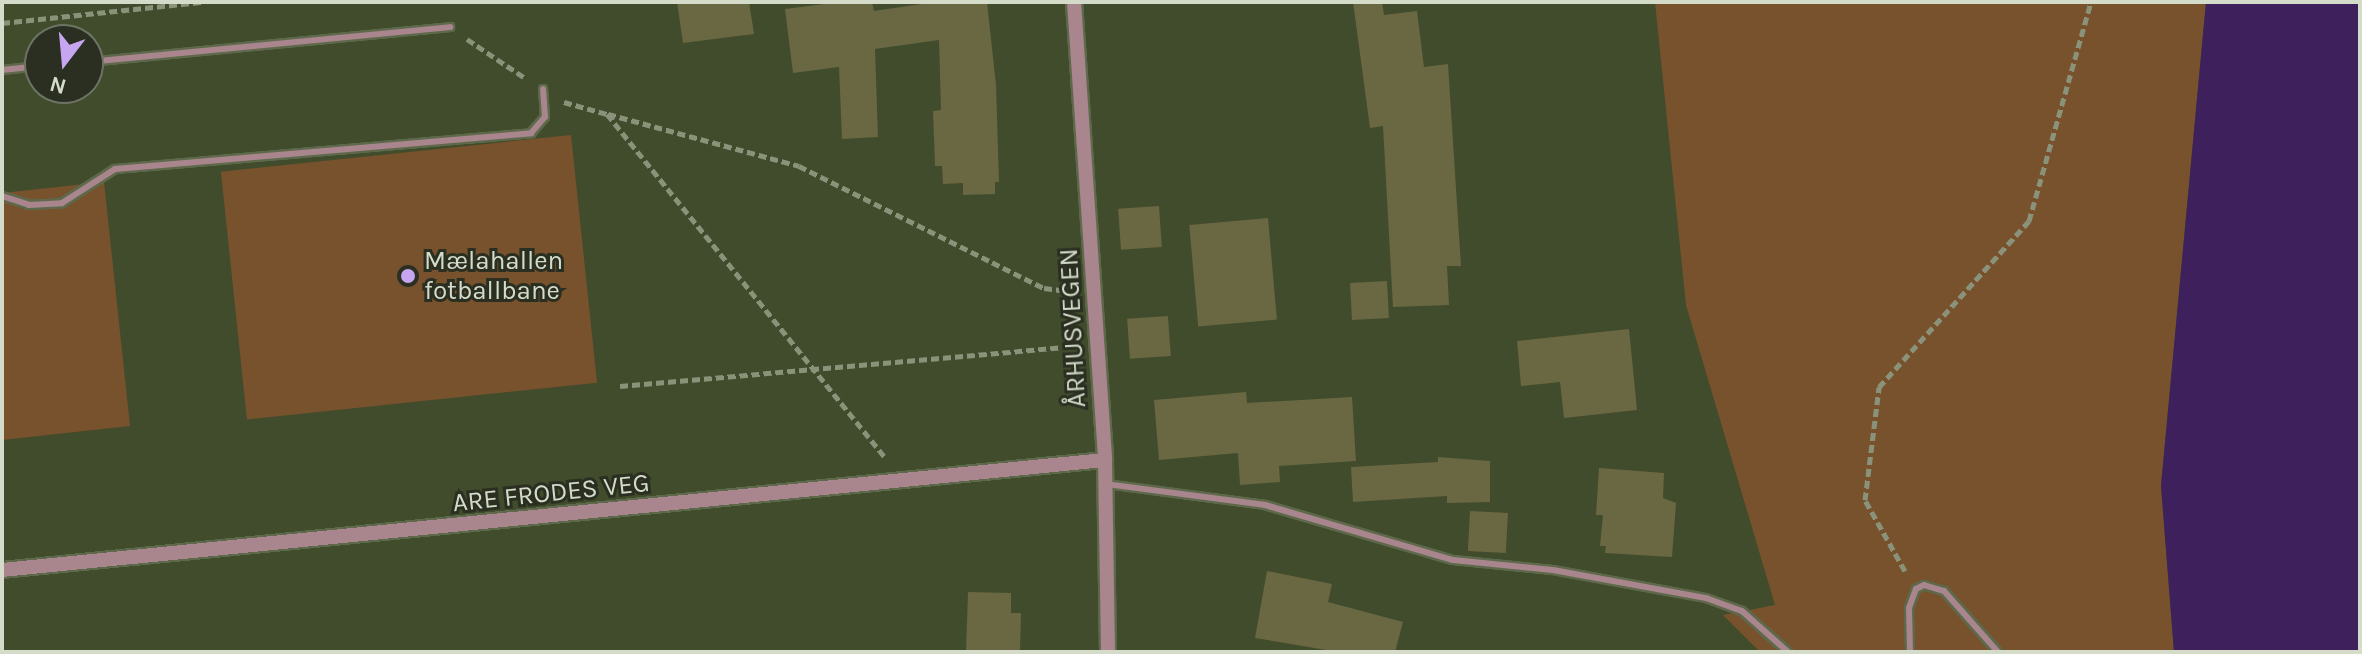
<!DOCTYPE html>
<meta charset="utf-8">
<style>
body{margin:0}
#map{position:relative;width:2362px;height:654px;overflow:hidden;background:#414c2c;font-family:Karla,sans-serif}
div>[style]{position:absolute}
.green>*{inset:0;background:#78522d;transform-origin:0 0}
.water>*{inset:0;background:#3e215c}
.building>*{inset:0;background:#6a6743;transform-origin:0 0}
.path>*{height:5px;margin-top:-2.5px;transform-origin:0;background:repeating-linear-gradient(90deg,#8a937a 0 8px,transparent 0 12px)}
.roads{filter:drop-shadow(2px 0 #5e694b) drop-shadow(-2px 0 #5e694b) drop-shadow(0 2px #5e694b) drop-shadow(0 -2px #5e694b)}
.service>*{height:6px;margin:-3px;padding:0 3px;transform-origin:3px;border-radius:3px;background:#a9858d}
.tertiary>*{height:14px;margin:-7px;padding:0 7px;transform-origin:7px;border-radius:7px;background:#a9858d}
.dots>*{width:22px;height:22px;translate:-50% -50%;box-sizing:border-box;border:4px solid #2a2f21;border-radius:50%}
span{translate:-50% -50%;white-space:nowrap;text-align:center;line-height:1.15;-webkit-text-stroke:6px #2a2f21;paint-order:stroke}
.poi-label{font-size:26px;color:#d4dbc9}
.left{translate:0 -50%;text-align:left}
.street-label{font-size:26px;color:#d4dbc9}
.frame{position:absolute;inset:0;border:4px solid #d4dbc9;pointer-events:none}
.north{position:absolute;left:24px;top:24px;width:80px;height:80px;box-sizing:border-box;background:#2a2f21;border:2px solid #6e7464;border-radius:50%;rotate:196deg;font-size:22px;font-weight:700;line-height:32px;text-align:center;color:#d4dbc9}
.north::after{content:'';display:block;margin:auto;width:28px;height:36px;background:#c6a6f0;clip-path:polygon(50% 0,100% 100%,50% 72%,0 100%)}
</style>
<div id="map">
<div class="green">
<i style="clip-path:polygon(1655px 2px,2206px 2px,2161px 486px,2174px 652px,1760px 652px,1723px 615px,1775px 605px,1686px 305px)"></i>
<i style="left:571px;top:135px;width:249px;height:352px;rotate:84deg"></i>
<i style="clip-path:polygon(104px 182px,130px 426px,2px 440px,2px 193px)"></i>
</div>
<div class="water">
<i style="clip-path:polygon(2206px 2px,2360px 2px,2360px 652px,2174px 652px,2161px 486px)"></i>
</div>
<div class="building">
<i style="clip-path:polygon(677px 2px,749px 2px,754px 34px,683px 43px)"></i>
<i style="clip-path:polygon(840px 2px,872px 2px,874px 11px,935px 2px,987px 2px,996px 85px,999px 182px,995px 182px,995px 194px,963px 195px,963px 183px,943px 184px,942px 166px,935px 166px,933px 111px,941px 110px,939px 40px,875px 49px,878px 137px,842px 139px,839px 67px,793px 73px,785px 9px)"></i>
<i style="clip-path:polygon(1353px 2px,1382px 2px,1384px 15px,1417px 11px,1424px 67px,1448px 64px,1461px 266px,1447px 266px,1449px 305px,1393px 307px,1383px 126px,1370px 128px)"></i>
<i style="left:1159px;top:206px;width:41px;height:41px;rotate:86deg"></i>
<i style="left:1268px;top:218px;width:102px;height:79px;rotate:85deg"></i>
<i style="left:1387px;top:281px;width:37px;height:37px;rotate:87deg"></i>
<i style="left:1168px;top:316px;width:40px;height:41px;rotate:86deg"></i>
<i style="clip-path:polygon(1629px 329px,1637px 410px,1564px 418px,1560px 382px,1521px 386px,1517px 341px)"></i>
<i style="clip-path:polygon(1246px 392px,1247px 403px,1352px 397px,1356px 461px,1279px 466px,1280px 482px,1240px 485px,1238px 453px,1159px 460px,1154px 400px)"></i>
<i style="clip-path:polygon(1438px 457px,1490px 461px,1490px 502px,1447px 503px,1447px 496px,1353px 502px,1351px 467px,1438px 462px)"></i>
<i style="clip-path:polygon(1599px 468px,1664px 473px,1663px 498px,1676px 503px,1672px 557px,1605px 553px,1606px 546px,1600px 546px,1603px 515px,1596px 515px)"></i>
<i style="left:1470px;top:511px;width:38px;height:40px;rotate:3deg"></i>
<i style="clip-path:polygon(1267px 571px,1332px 584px,1328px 602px,1403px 622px,1395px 652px,1338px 652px,1255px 638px)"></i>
<i style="clip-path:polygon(968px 592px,1011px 593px,1011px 613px,1021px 613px,1020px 652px,966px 652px)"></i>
</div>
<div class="path">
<i style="left:2px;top:23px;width:200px;rotate:-6deg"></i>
<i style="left:467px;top:39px;width:70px;rotate:33.9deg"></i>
<i style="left:564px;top:102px;width:45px;rotate:15.6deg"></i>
<i style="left:607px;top:114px;width:442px;rotate:51deg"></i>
<i style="left:608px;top:114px;width:198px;rotate:15.2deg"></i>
<i style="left:799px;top:166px;width:274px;rotate:26.5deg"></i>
<i style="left:1044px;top:288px;width:26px;rotate:7deg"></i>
<i style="left:620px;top:386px;width:455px;rotate:-5deg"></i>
<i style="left:1905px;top:571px;width:81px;rotate:-119.4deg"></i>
<i style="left:1865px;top:500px;width:114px;rotate:-82.9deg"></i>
<i style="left:1879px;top:387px;width:224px;rotate:-47.9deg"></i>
<i style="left:2029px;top:221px;width:228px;rotate:-74.2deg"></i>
</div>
<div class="roads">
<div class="service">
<i style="left:88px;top:62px;width:364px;rotate:-5.5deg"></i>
<i style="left:2px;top:70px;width:38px;rotate:-6deg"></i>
<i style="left:2px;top:196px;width:28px;rotate:18deg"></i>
<i style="left:29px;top:205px;width:33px;rotate:-3deg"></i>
<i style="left:62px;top:203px;width:63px;rotate:-32.7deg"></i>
<i style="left:115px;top:169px;width:418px;rotate:-4.9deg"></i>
<i style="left:531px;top:133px;width:21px;rotate:-49deg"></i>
<i style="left:545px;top:117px;width:28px;rotate:-94deg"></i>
<i style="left:1106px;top:484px;width:160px;rotate:7.5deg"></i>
<i style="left:1265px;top:505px;width:196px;rotate:16.3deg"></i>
<i style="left:1453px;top:560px;width:100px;rotate:5.7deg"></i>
<i style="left:1553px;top:570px;width:156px;rotate:10.4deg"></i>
<i style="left:1706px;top:598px;width:38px;rotate:20deg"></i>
<i style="left:1742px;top:611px;width:62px;rotate:41.7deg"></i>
<i style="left:1910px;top:652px;width:44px;rotate:-91.3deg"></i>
<i style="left:1909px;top:608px;width:20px;rotate:-70deg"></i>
<i style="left:1916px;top:589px;width:9px;rotate:-27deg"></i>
<i style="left:1924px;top:585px;width:21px;rotate:17deg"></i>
<i style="left:1944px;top:591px;width:81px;rotate:48.5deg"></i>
</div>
<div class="tertiary">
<i style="left:1074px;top:2px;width:459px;rotate:86.1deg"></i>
<i style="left:1105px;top:460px;width:192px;rotate:89.1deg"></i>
<i style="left:2px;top:570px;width:1108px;rotate:-5.7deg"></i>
</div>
</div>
<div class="dots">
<i style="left:408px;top:276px;background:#c6a6f0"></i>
</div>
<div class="poi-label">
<span class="left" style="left:424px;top:276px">Mælahallen<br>fotballbane</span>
</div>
<div class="street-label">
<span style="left:1073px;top:328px;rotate:-93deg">ÅRHUSVEGEN</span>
<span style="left:551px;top:493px;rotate:-6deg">ARE FRODES VEG</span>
</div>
<div class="frame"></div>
<div class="north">N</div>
</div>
